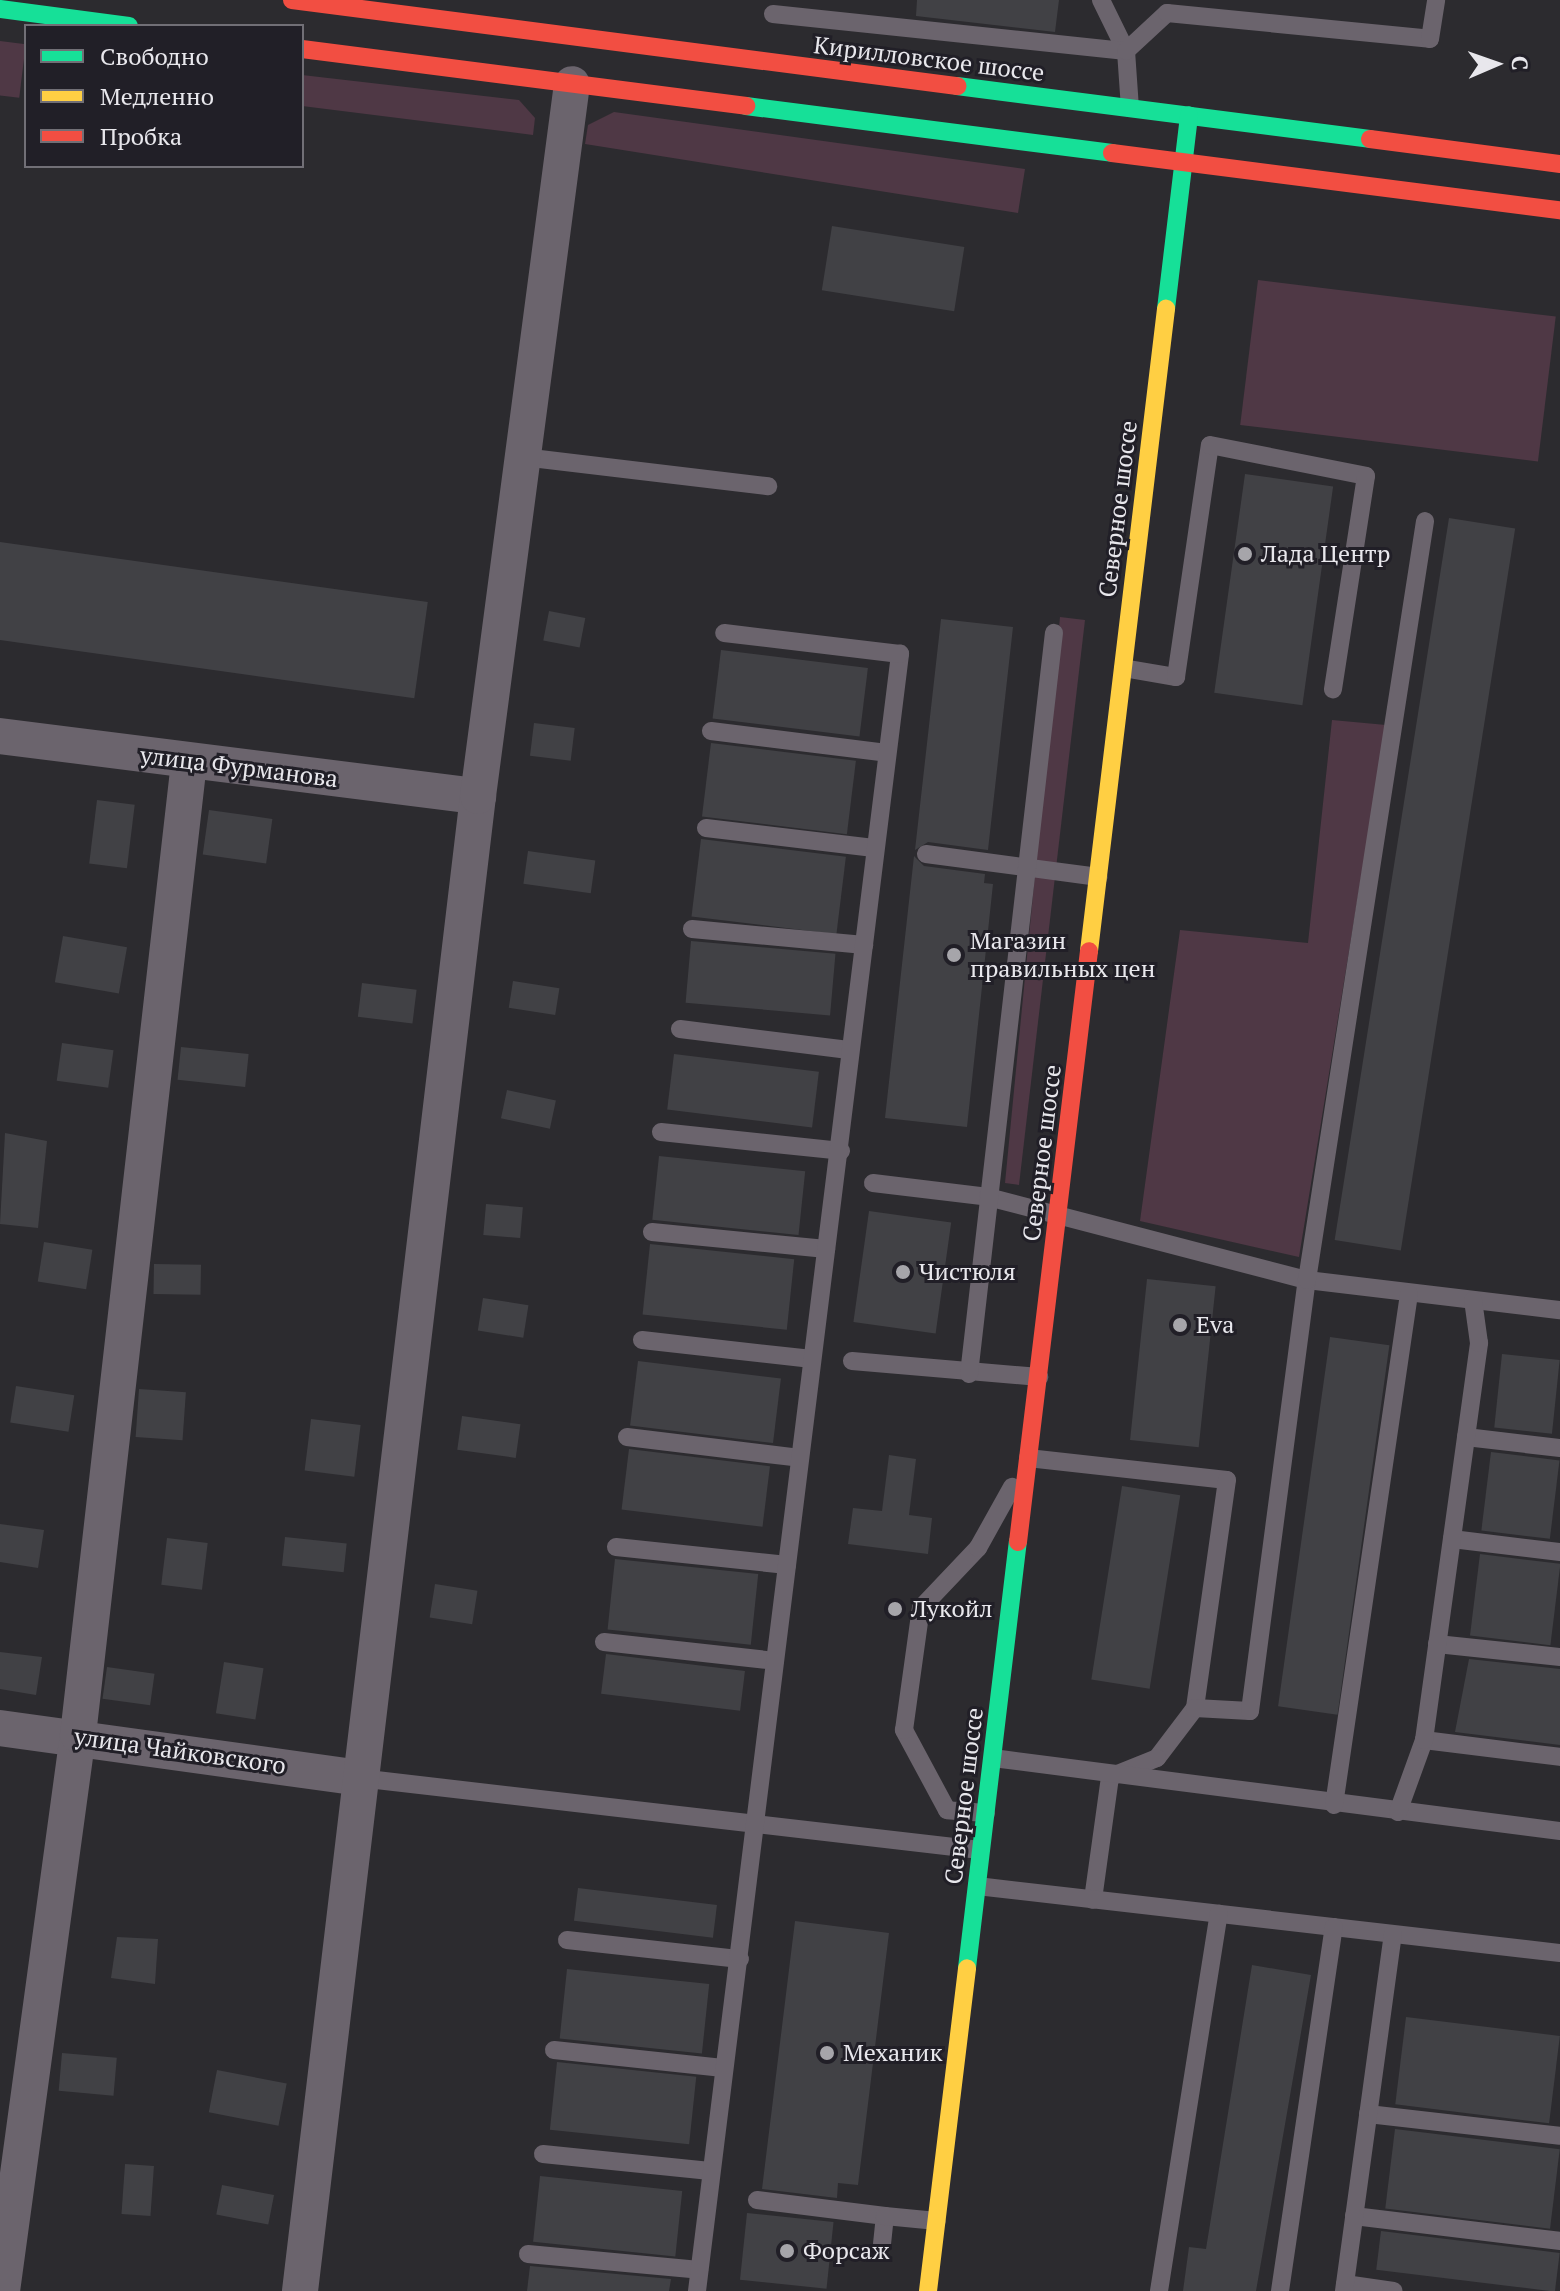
<!DOCTYPE html>
<meta charset="utf-8">
<style>
body{margin:0}
#map{position:relative;width:1560px;height:2291px;overflow:hidden;background:#2c2b2f;font-family:"PT Serif",serif}
div>[style]{position:absolute}
.green>*{inset:0;background:#4f3845;transform-origin:0 0}
.building>*{inset:0;background:#414145;transform-origin:0 0}
.lane>*{height:18px;margin:-9px;padding:0 9px;transform-origin:9px;border-radius:9px;background:#6b646d}
.street>*{height:36px;margin:-18px;padding:0 18px;transform-origin:18px;border-radius:18px;background:#6b646d}
.fast>*{height:18px;margin:-9px;padding:0 9px;transform-origin:9px;border-radius:9px;background:#16e098}
.slow>*{height:18px;margin:-9px;padding:0 9px;transform-origin:9px;border-radius:9px;background:#ffcf43}
.jam>*{height:18px;margin:-9px;padding:0 9px;transform-origin:9px;border-radius:9px;background:#f24e42}
.dots>*{width:22px;height:22px;translate:-50% -50%;box-sizing:border-box;border:4px solid #211f27;border-radius:50%}
span{translate:-50% -50%;white-space:nowrap;text-align:center;line-height:1.15;-webkit-text-stroke:6px #211f27;paint-order:stroke}
.street-label{font-size:24px;color:#e8e7ec}
.poi-label{font-size:24px;color:#e8e7ec}
.left{translate:0 -50%;text-align:left}
.legend{position:absolute;left:24px;top:24px;width:280px;height:144px;box-sizing:border-box;background:#211f27;border:2px solid #716f76;margin:0;padding:10px 14px;list-style:none;font-size:24px;color:#e8e7ec}
.legend li{display:flex;align-items:center;gap:16px;height:40px}
.legend b{width:40px;border:2px solid #716f76}
.north{position:absolute;left:1456px;top:24px;width:80px;height:80px;-webkit-text-stroke:6px #211f27;paint-order:stroke;rotate:88deg;font-size:22px;font-weight:700;line-height:32px;text-align:center;color:#e8e7ec}
.north::after{content:'';display:block;margin:auto;width:28px;height:36px;background:#e8e7ec;clip-path:polygon(50% 0,100% 100%,50% 72%,0 100%)}
</style>
<div id="map">
<div class="green">
<i style="left:0;top:41px;width:26px;height:54px;rotate:7deg"></i>
<i style="clip-path:polygon(302px 75px,519px 100px,535px 118px,533px 135px,302px 106px)"></i>
<i style="clip-path:polygon(614px 112px,1025px 169px,1018px 213px,585px 144px,588px 125px)"></i>
<i style="left:1258px;top:280px;width:300px;height:146px;rotate:7deg"></i>
<i style="clip-path:polygon(1060px 617px,1085px 620px,1019px 1185px,1005px 1183px)"></i>
<i style="clip-path:polygon(1332px 720px,1386px 725px,1299px 1257px,1140px 1221px,1180px 930px,1308px 943px)"></i>
</div>
<div class="building">
<i style="clip-path:polygon(917px 0,1059px 0,1055px 32px,916px 16px)"></i>
<i style="left:832px;top:226px;width:134px;height:65px;rotate:9deg"></i>
<i style="left:1245px;top:474px;width:89px;height:221px;rotate:8deg"></i>
<i style="left:1449px;top:518px;width:67px;height:731px;rotate:9deg"></i>
<i style="left:0;top:542px;width:432px;height:97px;rotate:8deg"></i>
<i style="left:549px;top:611px;width:37px;height:30px;rotate:11deg"></i>
<i style="clip-path:polygon(941px 619px,1013px 627px,988px 850px,928px 842px,915px 850px)"></i>
<i style="left:721px;top:650px;width:148px;height:69px;rotate:7deg"></i>
<i style="left:534px;top:723px;width:41px;height:33px;rotate:7deg"></i>
<i style="left:711px;top:743px;width:146px;height:74px;rotate:7deg"></i>
<i style="left:97px;top:800px;width:38px;height:64px;rotate:7deg"></i>
<i style="left:209px;top:810px;width:64px;height:45px;rotate:8deg"></i>
<i style="left:701px;top:839px;width:146px;height:78px;rotate:7deg"></i>
<i style="left:528px;top:851px;width:68px;height:33px;rotate:8deg"></i>
<i style="clip-path:polygon(914px 856px,924px 866px,985px 874px,984px 883px,993px 884px,967px 1127px,885px 1118px)"></i>
<i style="left:63px;top:936px;width:65px;height:47px;rotate:10deg"></i>
<i style="left:691px;top:941px;width:145px;height:62px;rotate:5deg"></i>
<i style="left:513px;top:981px;width:47px;height:27px;rotate:9deg"></i>
<i style="left:362px;top:983px;width:55px;height:34px;rotate:7deg"></i>
<i style="left:62px;top:1043px;width:52px;height:38px;rotate:8deg"></i>
<i style="left:181px;top:1047px;width:68px;height:33px;rotate:6deg"></i>
<i style="left:674px;top:1054px;width:146px;height:56px;rotate:7deg"></i>
<i style="left:507px;top:1090px;width:50px;height:29px;rotate:12deg"></i>
<i style="clip-path:polygon(5px 1133px,47px 1141px,38px 1228px,0 1224px)"></i>
<i style="left:659px;top:1156px;width:147px;height:64px;rotate:6deg"></i>
<i style="left:486px;top:1204px;width:37px;height:31px;rotate:5deg"></i>
<i style="left:869px;top:1211px;width:83px;height:112px;rotate:8deg"></i>
<i style="left:44px;top:1242px;width:49px;height:40px;rotate:9deg"></i>
<i style="left:650px;top:1244px;width:145px;height:71px;rotate:6deg"></i>
<i style="left:154px;top:1264px;width:47px;height:30px;rotate:1deg"></i>
<i style="left:1147px;top:1279px;width:69px;height:162px;rotate:6deg"></i>
<i style="left:483px;top:1298px;width:46px;height:33px;rotate:9deg"></i>
<i style="left:1330px;top:1337px;width:60px;height:373px;rotate:8deg"></i>
<i style="left:1502px;top:1354px;width:58px;height:74px;rotate:6deg"></i>
<i style="left:638px;top:1361px;width:144px;height:65px;rotate:7deg"></i>
<i style="left:16px;top:1386px;width:59px;height:37px;rotate:9deg"></i>
<i style="left:139px;top:1389px;width:47px;height:48px;rotate:4deg"></i>
<i style="left:462px;top:1416px;width:59px;height:34px;rotate:8deg"></i>
<i style="left:311px;top:1419px;width:50px;height:52px;rotate:7deg"></i>
<i style="left:629px;top:1449px;width:142px;height:61px;rotate:7deg"></i>
<i style="left:1491px;top:1452px;width:69px;height:79px;rotate:7deg"></i>
<i style="clip-path:polygon(889px 1455px,916px 1459px,909px 1515px,932px 1518px,928px 1554px,848px 1544px,853px 1508px,882px 1511px)"></i>
<i style="left:1122px;top:1486px;width:59px;height:196px;rotate:9deg"></i>
<i style="clip-path:polygon(0 1524px,44px 1530px,38px 1568px,0 1562px)"></i>
<i style="left:285px;top:1537px;width:62px;height:29px;rotate:6deg"></i>
<i style="left:167px;top:1538px;width:41px;height:47px;rotate:7deg"></i>
<i style="left:1480px;top:1554px;width:81px;height:82px;rotate:7deg"></i>
<i style="left:615px;top:1559px;width:144px;height:71px;rotate:6deg"></i>
<i style="left:435px;top:1584px;width:43px;height:34px;rotate:9deg"></i>
<i style="clip-path:polygon(0 1652px,42px 1657px,36px 1695px,0 1689px)"></i>
<i style="left:606px;top:1654px;width:140px;height:40px;rotate:7deg"></i>
<i style="clip-path:polygon(1469px 1659px,1560px 1669px,1560px 1745px,1455px 1732px)"></i>
<i style="left:224px;top:1662px;width:40px;height:52px;rotate:9deg"></i>
<i style="left:107px;top:1667px;width:48px;height:32px;rotate:8deg"></i>
<i style="left:578px;top:1888px;width:140px;height:33px;rotate:7deg"></i>
<i style="clip-path:polygon(795px 1921px,889px 1933px,858px 2185px,838px 2183px,837px 2198px,762px 2189px)"></i>
<i style="clip-path:polygon(117px 1937px,158px 1939px,155px 1984px,111px 1978px)"></i>
<i style="clip-path:polygon(1252px 1965px,1311px 1975px,1256px 2291px,1183px 2291px,1189px 2247px,1206px 2249px)"></i>
<i style="left:567px;top:1969px;width:143px;height:70px;rotate:6deg"></i>
<i style="left:1406px;top:2017px;width:155px;height:88px;rotate:7deg"></i>
<i style="left:62px;top:2053px;width:55px;height:38px;rotate:5deg"></i>
<i style="left:557px;top:2062px;width:140px;height:68px;rotate:6deg"></i>
<i style="left:217px;top:2070px;width:71px;height:43px;rotate:11deg"></i>
<i style="left:1395px;top:2129px;width:166px;height:80px;rotate:7deg"></i>
<i style="left:125px;top:2164px;width:29px;height:50px;rotate:4deg"></i>
<i style="left:540px;top:2176px;width:143px;height:66px;rotate:6deg"></i>
<i style="left:222px;top:2185px;width:53px;height:30px;rotate:11deg"></i>
<i style="left:747px;top:2213px;width:87px;height:67px;rotate:6deg"></i>
<i style="left:1381px;top:2231px;width:180px;height:39px;rotate:7deg"></i>
<i style="clip-path:polygon(530px 2266px,671px 2279px,669px 2291px,527px 2291px)"></i>
</div>
<div class="lane">
<i style="left:1101px;top:0;width:57px;rotate:63.9deg"></i>
<i style="left:1126px;top:51px;width:57px;rotate:86deg"></i>
<i style="left:773px;top:14px;width:355px;rotate:6deg"></i>
<i style="left:1126px;top:51px;width:56px;rotate:-42.8deg"></i>
<i style="left:1167px;top:13px;width:264px;rotate:5.6deg"></i>
<i style="left:1430px;top:39px;width:39px;rotate:-81deg"></i>
<i style="left:523px;top:457px;width:247px;rotate:6.8deg"></i>
<i style="left:1123px;top:668px;width:54px;rotate:9.6deg"></i>
<i style="left:1176px;top:677px;width:234px;rotate:-81.7deg"></i>
<i style="left:1210px;top:445px;width:159px;rotate:11.2deg"></i>
<i style="left:1366px;top:476px;width:216px;rotate:98.8deg"></i>
<i style="left:711px;top:731px;width:177px;rotate:7.1deg"></i>
<i style="left:706px;top:828px;width:169px;rotate:6.8deg"></i>
<i style="left:926px;top:854px;width:174px;rotate:7.6deg"></i>
<i style="left:692px;top:929px;width:173px;rotate:5.3deg"></i>
<i style="left:680px;top:1029px;width:170px;rotate:7.1deg"></i>
<i style="left:661px;top:1132px;width:181px;rotate:6deg"></i>
<i style="left:873px;top:1183px;width:116px;rotate:6.9deg"></i>
<i style="left:988px;top:1197px;width:330px;rotate:14.6deg"></i>
<i style="left:1307px;top:1280px;width:255px;rotate:6.8deg"></i>
<i style="left:652px;top:1232px;width:175px;rotate:5.6deg"></i>
<i style="left:642px;top:1340px;width:171px;rotate:6.4deg"></i>
<i style="left:852px;top:1361px;width:188px;rotate:4.9deg"></i>
<i style="left:969px;top:1374px;width:746px;rotate:-83.46deg"></i>
<i style="left:627px;top:1437px;width:174px;rotate:6.9deg"></i>
<i style="left:1466px;top:1437px;width:95px;rotate:6.7deg"></i>
<i style="left:1028px;top:1458px;width:200px;rotate:6.3deg"></i>
<i style="left:1227px;top:1480px;width:230px;rotate:98deg"></i>
<i style="left:1195px;top:1708px;width:63px;rotate:127.2deg"></i>
<i style="left:1157px;top:1758px;width:51px;rotate:158deg"></i>
<i style="left:1110px;top:1777px;width:124px;rotate:97.9deg"></i>
<i style="left:1452px;top:1539px;width:109px;rotate:6.9deg"></i>
<i style="left:616px;top:1547px;width:172px;rotate:6deg"></i>
<i style="left:604px;top:1642px;width:172px;rotate:6.3deg"></i>
<i style="left:1437px;top:1644px;width:124px;rotate:6deg"></i>
<i style="left:1195px;top:1708px;width:55px;rotate:3.1deg"></i>
<i style="left:1250px;top:1711px;width:435px;rotate:-82.5deg"></i>
<i style="left:1307px;top:1280px;width:768px;rotate:-81.16deg"></i>
<i style="left:1424px;top:1740px;width:137px;rotate:7.1deg"></i>
<i style="left:993px;top:1758px;width:572px;rotate:7.34deg"></i>
<i style="left:359px;top:1778px;width:625px;rotate:6.61deg"></i>
<i style="left:1334px;top:1805px;width:516px;rotate:-81.65deg"></i>
<i style="left:1398px;top:1812px;width:77px;rotate:-70.1deg"></i>
<i style="left:1424px;top:1740px;width:401px;rotate:-82.1deg"></i>
<i style="left:1479px;top:1343px;width:43px;rotate:-97.9deg"></i>
<i style="left:986px;top:1813px;width:39px;rotate:-176deg"></i>
<i style="left:947px;top:1810px;width:91px;rotate:-118.3deg"></i>
<i style="left:904px;top:1730px;width:123px;rotate:-82.1deg"></i>
<i style="left:921px;top:1608px;width:83px;rotate:-46.5deg"></i>
<i style="left:978px;top:1548px;width:70px;rotate:-60.9deg"></i>
<i style="left:977px;top:1886px;width:587px;rotate:6.56deg"></i>
<i style="left:567px;top:1940px;width:174px;rotate:6.3deg"></i>
<i style="left:554px;top:2050px;width:170px;rotate:6.1deg"></i>
<i style="left:1368px;top:2114px;width:193px;rotate:6.5deg"></i>
<i style="left:543px;top:2154px;width:168px;rotate:5.8deg"></i>
<i style="left:757px;top:2200px;width:129px;rotate:7.1deg"></i>
<i style="left:1354px;top:2216px;width:208px;rotate:6.9deg"></i>
<i style="left:882px;top:2244px;width:28px;rotate:-84deg"></i>
<i style="left:885px;top:2216px;width:52px;rotate:5.5deg"></i>
<i style="left:528px;top:2254px;width:172px;rotate:5.3deg"></i>
<i style="left:1345px;top:2284px;width:49px;rotate:8.1deg"></i>
<i style="left:697px;top:2291px;width:1650px;rotate:-82.93deg"></i>
<i style="left:900px;top:654px;width:177px;rotate:-173.2deg"></i>
<i style="left:1159px;top:2291px;width:382px;rotate:-81deg"></i>
<i style="left:1280px;top:2291px;width:368px;rotate:-81.6deg"></i>
<i style="left:1344px;top:2291px;width:360px;rotate:-82.2deg"></i>
</div>
<div class="street">
<i style="left:0;top:736px;width:482px;rotate:7.2deg"></i>
<i style="left:0;top:1728px;width:362px;rotate:7.9deg"></i>
<i style="left:2px;top:2291px;width:561px;rotate:-82.22deg"></i>
<i style="left:78px;top:1735px;width:979px;rotate:-83.49deg"></i>
<i style="left:300px;top:2291px;width:1506px;rotate:-83.21deg"></i>
<i style="left:478px;top:796px;width:718px;rotate:-82.48deg"></i>
</div>
<div class="fast">
<i style="left:0;top:9px;width:130px;rotate:7.5deg"></i>
<i style="left:957px;top:86px;width:416px;rotate:7.3deg"></i>
<i style="left:746px;top:106px;width:369px;rotate:7.3deg"></i>
<i style="left:1166px;top:309px;width:195px;rotate:-83.2deg"></i>
<i style="left:967px;top:1968px;width:429px;rotate:-83.2deg"></i>
</div>
<div class="slow">
<i style="left:1089px;top:951px;width:647px;rotate:-83.16deg"></i>
<i style="left:928px;top:2291px;width:325px;rotate:-83.1deg"></i>
</div>
<div class="jam">
<i style="left:292px;top:0;width:671px;rotate:7.37deg"></i>
<i style="left:302px;top:49px;width:448px;rotate:7.3deg"></i>
<i style="left:1370px;top:139px;width:192px;rotate:7.5deg"></i>
<i style="left:1112px;top:153px;width:452px;rotate:7.3deg"></i>
<i style="left:1018px;top:1542px;width:595px;rotate:-83.15deg"></i>
</div>
<div class="dots">
<i style="left:1245px;top:554px;background:#a6a5aa"></i>
<i style="left:954px;top:955px;background:#a6a5aa"></i>
<i style="left:903px;top:1272px;background:#a6a5aa"></i>
<i style="left:1180px;top:1325px;background:#a6a5aa"></i>
<i style="left:895px;top:1609px;background:#a6a5aa"></i>
<i style="left:827px;top:2053px;background:#a6a5aa"></i>
<i style="left:787px;top:2251px;background:#a6a5aa"></i>
</div>
<div class="street-label">
<span style="left:929px;top:59px;rotate:7deg">Кирилловское шоссе</span>
<span style="left:1118px;top:509px;rotate:-83deg">Северное шоссе</span>
<span style="left:239px;top:767px;rotate:7deg">улица Фурманова</span>
<span style="left:1042px;top:1153px;rotate:-83deg">Северное шоссе</span>
<span style="left:180px;top:1751px;rotate:8deg">улица Чайковского</span>
<span style="left:964px;top:1796px;rotate:-83deg">Северное шоссе</span>
</div>
<div class="poi-label">
<span class="left" style="left:1261px;top:554px">Лада Центр</span>
<span class="left" style="left:970px;top:955px">Магазин<br>правильных цен</span>
<span class="left" style="left:919px;top:1272px">Чистюля</span>
<span class="left" style="left:1196px;top:1325px">Eva</span>
<span class="left" style="left:911px;top:1609px">Лукойл</span>
<span class="left" style="left:843px;top:2053px">Механик</span>
<span class="left" style="left:803px;top:2251px">Форсаж</span>
</div>
<ul class="legend">
<li><b style="height:10px;background:#16e098"></b>Свободно</li>
<li><b style="height:10px;background:#ffcf43"></b>Медленно</li>
<li><b style="height:10px;background:#f24e42"></b>Пробка</li>
</ul>
<div class="north">С</div>
</div>
